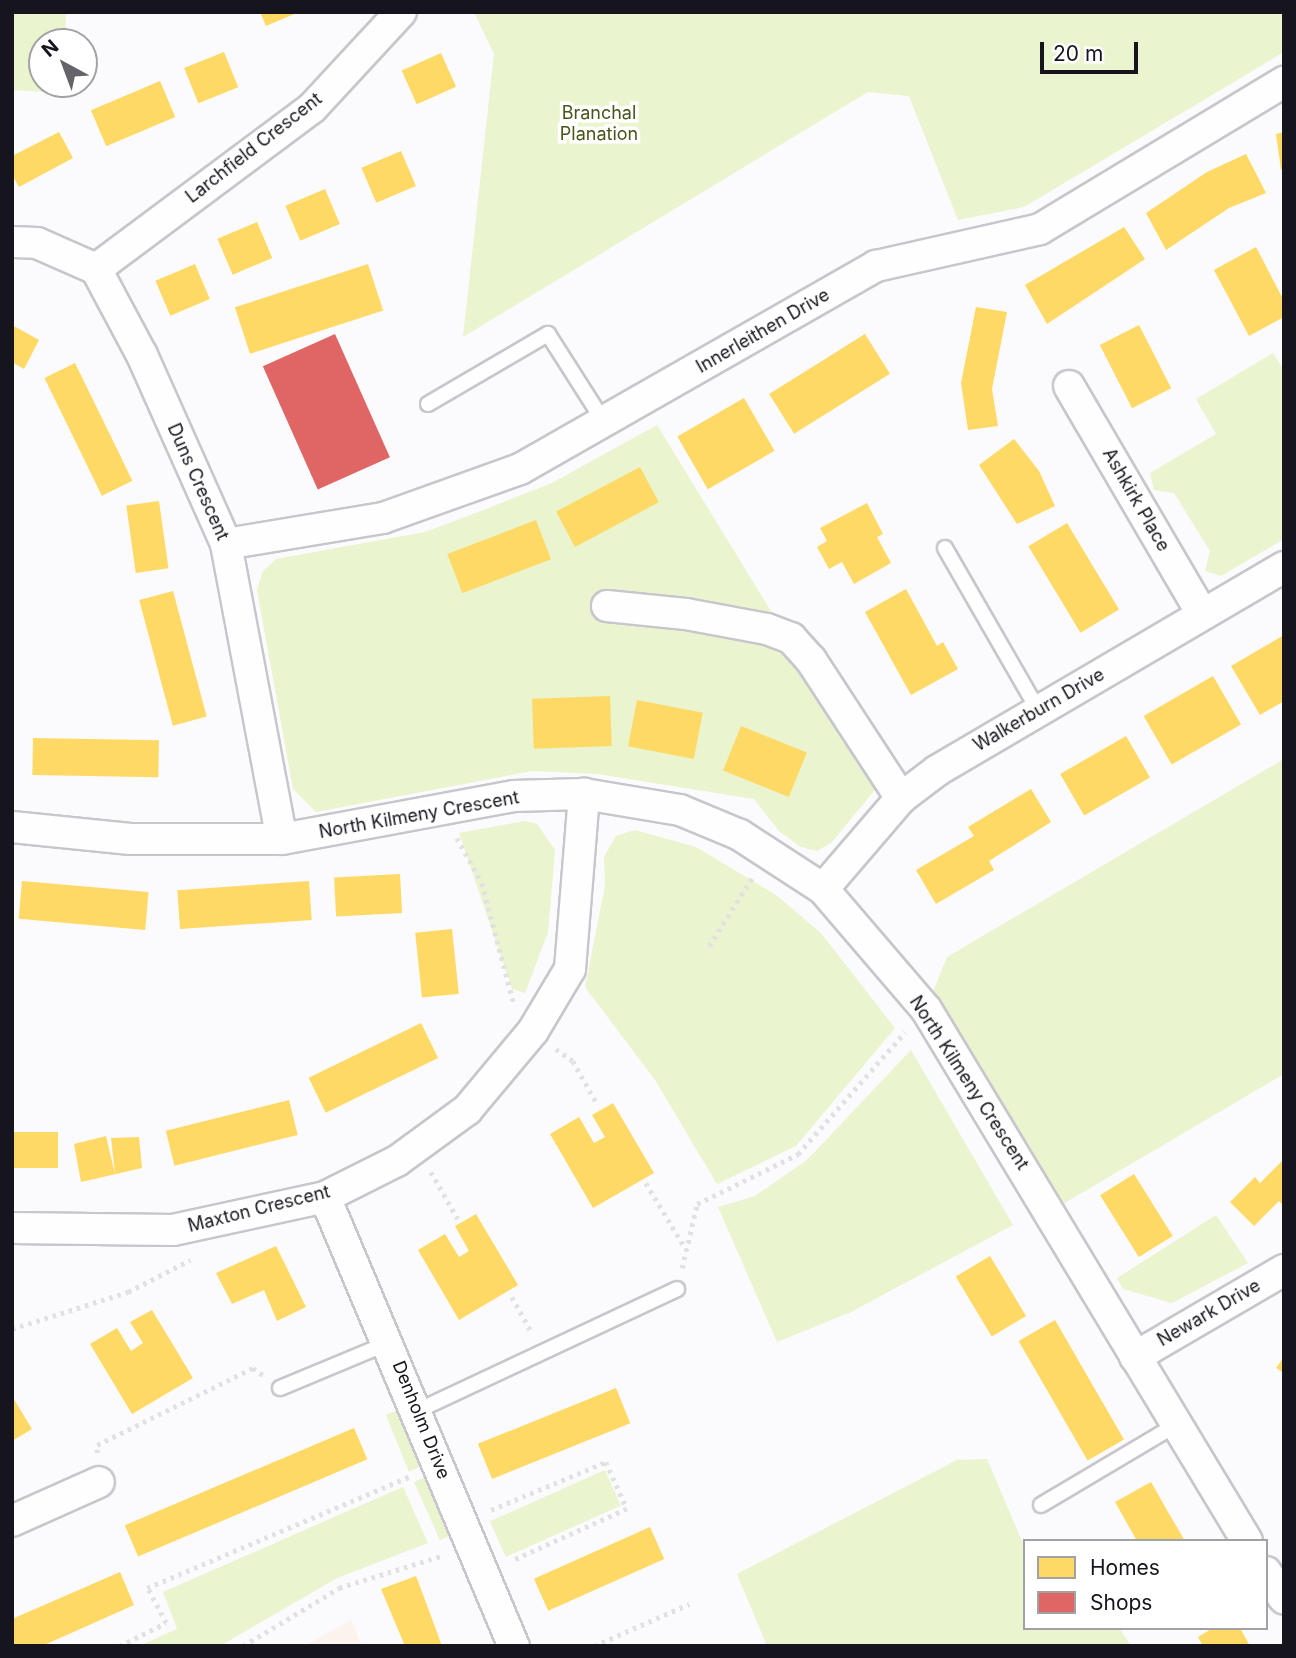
<!DOCTYPE html>
<style>
body{margin:0}
#map{position:relative;width:1296px;height:1658px;overflow:hidden;background:#fbfafd;font-family:Inter,sans-serif}
div>[style]{position:absolute}
.education>*{inset:0;background:#fcf3ed}
.green>*{inset:0;background:#eaf4ce;transform-origin:0 0}
.homes>*{inset:0;background:#ffd966;transform-origin:0 0}
.shops>*{inset:0;background:#e06666;transform-origin:0 0}
.path>*{height:4.5px;margin-top:-2.25px;transform-origin:0;background:repeating-linear-gradient(90deg,#e2e1e2 0 3.5px,transparent 0 8.5px)}
.roads{filter:drop-shadow(2px 0 #c8c6cc) drop-shadow(-2px 0 #c8c6cc) drop-shadow(0 2px #c8c6cc) drop-shadow(0 -2px #c8c6cc)}
.lane>*{height:14px;margin:-7px;padding:0 7px;transform-origin:7px;border-radius:7px;background:#fefeff}
.street>*{height:30px;margin:-15px;padding:0 15px;transform-origin:15px;border-radius:15px;background:#fefeff}
span{translate:-50% -50%;white-space:nowrap;text-align:center;line-height:1.15;-webkit-text-stroke:7px #fff;paint-order:stroke}
.park-label{font-size:18px;color:#48551b}
.street-label{font-size:18px;color:#16141c}
.frame{position:absolute;inset:0;border:14px solid #16141c;pointer-events:none}
.legend{position:absolute;left:1023px;top:1539px;width:245px;height:91px;box-sizing:border-box;background:#fff;border:2px solid #a2a1a4;margin:0;padding:9px 12px;list-style:none;font-size:21px;color:#16141c}
.legend li{display:flex;align-items:center;gap:14px;height:35px}
.legend b{width:35px;border:2px solid #a2a1a4}
.north{position:absolute;left:28px;top:28px;width:70px;height:70px;box-sizing:border-box;background:#fff;border:2px solid #a2a1a4;border-radius:50%;rotate:319deg;font-size:19px;font-weight:700;line-height:28px;text-align:center;color:#16141c}
.north::after{content:'';display:block;margin:auto;width:24px;height:32px;background:#66646b;clip-path:polygon(50% 0,100% 100%,50% 72%,0 100%)}
.scale{position:absolute;left:1040px;top:42px;width:98px;height:32px;box-sizing:border-box;border:4px solid #16141c;border-top:0;padding-left:9px;font-size:21px;line-height:24px;white-space:nowrap;color:#16141c;-webkit-text-stroke:5px #fff;paint-order:stroke}
</style>
<div id="map">
<div class="education">
<i style="clip-path:polygon(351px 1620px,362px 1646px,305px 1646px)"></i>
</div>
<div class="green">
<i style="clip-path:polygon(12px 12px,66px 12px,65px 42px,42px 42px,42px 84px,62px 84px,62px 93px,12px 90px)"></i>
<i style="clip-path:polygon(474px 12px,1284px 12px,1284px 52px,1024px 207px,958px 220px,909px 96px,868px 92px,463px 337px,494px 54px)"></i>
<i style="clip-path:polygon(1273px 353px,1284px 370px,1284px 539px,1221px 576px,1205px 571px,1210px 551px,1174px 493px,1154px 490px,1150px 473px,1216px 434px,1196px 399px)"></i>
<i style="clip-path:polygon(657px 425px,878px 786px,832px 842px,817px 851px,801px 847px,780px 832px,754px 799px,597px 774px,532px 771px,316px 812px,293px 789px,257px 590px,263px 571px,276px 559px,425px 532px,481px 511px,552px 483px)"></i>
<i style="clip-path:polygon(1284px 759px,1284px 1074px,1051px 1211px,926px 1009px,947px 957px)"></i>
<i style="clip-path:polygon(525px 821px,537px 824px,555px 850px,548px 932px,525px 993px,512px 989px,459px 833px)"></i>
<i style="clip-path:polygon(635px 830px,696px 847px,776px 895px,821px 933px,895px 1028px,796px 1146px,717px 1184px,655px 1080px,585px 987px,605px 886px,604px 857px,616px 836px)"></i>
<i style="clip-path:polygon(911px 1050px,1013px 1225px,851px 1312px,777px 1342px,718px 1207px,755px 1196px,807px 1160px)"></i>
<i style="clip-path:polygon(1216px 1215px,1248px 1263px,1172px 1303px,1123px 1289px,1117px 1278px)"></i>
<i style="left:398px;top:1410px;width:61px;height:13px;rotate:68deg"></i>
<i style="clip-path:polygon(987px 1459px,1025px 1548px,1025px 1628px,1119px 1628px,1131px 1646px,767px 1646px,737px 1574px,957px 1460px)"></i>
<i style="left:605px;top:1470px;width:39px;height:126px;rotate:66deg"></i>
<i style="left:425px;top:1477px;width:64px;height:12px;rotate:66deg"></i>
<i style="clip-path:polygon(403px 1487px,428px 1543px,337px 1578px,220px 1646px,139px 1646px,177px 1629px,163px 1592px)"></i>
</div>
<div class="homes">
<i style="clip-path:polygon(260px 12px,299px 12px,266px 26px)"></i>
<i style="left:224px;top:52px;width:38px;height:43px;rotate:68deg"></i>
<i style="left:441px;top:53px;width:37px;height:43px;rotate:66deg"></i>
<i style="left:160px;top:81px;width:39px;height:75px;rotate:67deg"></i>
<i style="clip-path:polygon(59px 132px,73px 158px,19px 187px,12px 175px,12px 156px)"></i>
<i style="clip-path:polygon(1284px 132px,1284px 169px,1281px 170px,1276px 134px)"></i>
<i style="left:401px;top:151px;width:38px;height:43px;rotate:67deg"></i>
<i style="clip-path:polygon(1246px 154px,1266px 193px,1229px 208px,1166px 250px,1146px 213px,1207px 172px)"></i>
<i style="left:325px;top:189px;width:38px;height:43px;rotate:67deg"></i>
<i style="left:257px;top:222px;width:39px;height:43px;rotate:67deg"></i>
<i style="clip-path:polygon(1124px 227px,1145px 259px,1047px 324px,1025px 285px)"></i>
<i style="clip-path:polygon(1256px 247px,1284px 301px,1284px 317px,1249px 336px,1214px 270px)"></i>
<i style="left:195px;top:264px;width:38px;height:43px;rotate:67deg"></i>
<i style="left:368px;top:264px;width:49px;height:140px;rotate:72deg"></i>
<i style="clip-path:polygon(976px 307px,1007px 312px,992px 389px,998px 426px,968px 430px,961px 383px)"></i>
<i style="clip-path:polygon(12px 325px,39px 340px,24px 369px,12px 362px)"></i>
<i style="left:1139px;top:325px;width:71px;height:44px;rotate:63deg"></i>
<i style="left:865px;top:334px;width:47px;height:113px;rotate:58deg"></i>
<i style="left:75px;top:363px;width:131px;height:34px;rotate:64deg"></i>
<i style="left:744px;top:398px;width:61px;height:77px;rotate:60deg"></i>
<i style="clip-path:polygon(1014px 439px,1039px 471px,1055px 506px,1017px 524px,979px 465px)"></i>
<i style="left:640px;top:467px;width:40px;height:95px;rotate:62deg"></i>
<i style="left:159px;top:501px;width:68px;height:33px;rotate:82deg"></i>
<i style="clip-path:polygon(867px 503px,883px 534px,877px 537px,891px 563px,854px 584px,842px 562px,829px 569px,817px 547px,827px 541px,820px 528px)"></i>
<i style="left:536px;top:520px;width:42px;height:95px;rotate:69deg"></i>
<i style="left:1067px;top:523px;width:101px;height:45px;rotate:59deg"></i>
<i style="clip-path:polygon(906px 589px,937px 646px,943px 642px,958px 669px,911px 695px,865px 612px)"></i>
<i style="left:173px;top:591px;width:130px;height:35px;rotate:75deg"></i>
<i style="clip-path:polygon(1284px 635px,1284px 701px,1260px 715px,1231px 666px)"></i>
<i style="left:1213px;top:676px;width:56px;height:80px;rotate:60deg"></i>
<i style="left:610px;top:696px;width:50px;height:78px;rotate:88deg"></i>
<i style="left:637px;top:700px;width:67px;height:47px;rotate:11deg"></i>
<i style="left:741px;top:726px;width:71px;height:48px;rotate:22deg"></i>
<i style="left:1126px;top:736px;width:48px;height:76px;rotate:60deg"></i>
<i style="left:33px;top:738px;width:126px;height:37px;rotate:1deg"></i>
<i style="clip-path:polygon(1031px 789px,1051px 822px,989px 861px,994px 870px,936px 904px,916px 870px,974px 836px,968px 827px)"></i>
<i style="left:400px;top:874px;width:39px;height:66px;rotate:87deg"></i>
<i style="left:22px;top:881px;width:127px;height:38px;rotate:5deg"></i>
<i style="left:309px;top:881px;width:39px;height:132px;rotate:86deg"></i>
<i style="left:452px;top:929px;width:65px;height:37px;rotate:84deg"></i>
<i style="left:421px;top:1023px;width:39px;height:125px;rotate:64deg"></i>
<i style="left:289px;top:1100px;width:36px;height:127px;rotate:76deg"></i>
<i style="clip-path:polygon(613px 1103px,654px 1173px,593px 1208px,550px 1134px,579px 1117px,594px 1143px,605px 1137px,592px 1115px)"></i>
<i style="left:12px;top:1132px;width:46px;height:36px"></i>
<i style="clip-path:polygon(106px 1136px,115px 1174px,111px 1138px,139px 1137px,142px 1168px,81px 1182px,74px 1144px)"></i>
<i style="clip-path:polygon(1284px 1159px,1284px 1206px,1279px 1201px,1254px 1226px,1230px 1202px,1255px 1177px,1260px 1183px)"></i>
<i style="left:1134px;top:1174px;width:73px;height:40px;rotate:58deg"></i>
<i style="clip-path:polygon(476px 1214px,518px 1285px,459px 1320px,418px 1250px,445px 1234px,459px 1257px,469px 1251px,455px 1226px)"></i>
<i style="clip-path:polygon(276px 1246px,306px 1307px,277px 1321px,264px 1290px,232px 1304px,216px 1273px)"></i>
<i style="left:990px;top:1256px;width:70px;height:40px;rotate:59deg"></i>
<i style="clip-path:polygon(152px 1310px,193px 1378px,132px 1414px,90px 1344px,117px 1328px,131px 1351px,143px 1343px,130px 1322px)"></i>
<i style="left:1055px;top:1320px;width:138px;height:42px;rotate:60deg"></i>
<i style="clip-path:polygon(1284px 1357px,1284px 1373px,1276px 1368px)"></i>
<i style="left:616px;top:1388px;width:38px;height:149px;rotate:68deg"></i>
<i style="clip-path:polygon(12px 1396px,32px 1429px,12px 1441px)"></i>
<i style="left:354px;top:1428px;width:34px;height:249px;rotate:67deg"></i>
<i style="clip-path:polygon(1151px 1482px,1168px 1512px,1185px 1541px,1137px 1541px,1115px 1502px)"></i>
<i style="left:650px;top:1527px;width:35px;height:127px;rotate:66deg"></i>
<i style="clip-path:polygon(120px 1572px,134px 1605px,42px 1646px,12px 1646px,12px 1619px)"></i>
<i style="clip-path:polygon(416px 1576px,431px 1616px,442px 1646px,405px 1646px,381px 1589px)"></i>
<i style="clip-path:polygon(1213px 1628px,1240px 1628px,1250px 1646px,1203px 1646px,1198px 1637px)"></i>
</div>
<div class="shops">
<i style="left:335px;top:334px;width:135px;height:79px;rotate:66deg"></i>
</div>
<div class="path">
<i style="left:457px;top:838px;width:51px;rotate:60.9deg"></i>
<i style="left:482px;top:883px;width:125px;rotate:75.2deg"></i>
<i style="left:709px;top:946px;width:80px;rotate:-57.7deg"></i>
<i style="left:556px;top:1049px;width:21px;rotate:35deg"></i>
<i style="left:573px;top:1061px;width:47px;rotate:60.7deg"></i>
<i style="left:431px;top:1172px;width:54px;rotate:60.1deg"></i>
<i style="left:646px;top:1183px;width:76px;rotate:59deg"></i>
<i style="left:682px;top:1268px;width:66px;rotate:-76.8deg"></i>
<i style="left:697px;top:1204px;width:113px;rotate:-26.3deg"></i>
<i style="left:798px;top:1154px;width:162px;rotate:-48.7deg"></i>
<i style="left:512px;top:1297px;width:41px;rotate:60.9deg"></i>
<i style="left:12px;top:1329px;width:122px;rotate:-17.7deg"></i>
<i style="left:128px;top:1292px;width:70px;rotate:-27.3deg"></i>
<i style="left:97px;top:1453px;width:8px;rotate:-90deg"></i>
<i style="left:97px;top:1445px;width:174px;rotate:-26.3deg"></i>
<i style="left:253px;top:1368px;width:12px;rotate:35deg"></i>
<i style="left:491px;top:1510px;width:125px;rotate:-22.7deg"></i>
<i style="left:606px;top:1462px;width:51px;rotate:65.9deg"></i>
<i style="left:627px;top:1509px;width:126px;rotate:155.7deg"></i>
<i style="left:119px;top:1646px;width:52px;rotate:-26.1deg"></i>
<i style="left:166px;top:1623px;width:40px;rotate:-118deg"></i>
<i style="left:147px;top:1588px;width:285px;rotate:-23deg"></i>
<i style="left:243px;top:1646px;width:112px;rotate:-31.1deg"></i>
<i style="left:339px;top:1588px;width:110px;rotate:-17.4deg"></i>
<i style="left:594px;top:1646px;width:104px;rotate:-23.9deg"></i>
</div>
<div class="roads">
<div class="lane">
<i style="left:428px;top:404px;width:139px;rotate:-30.3deg"></i>
<i style="left:548px;top:334px;width:104px;rotate:57.5deg"></i>
<i style="left:945px;top:548px;width:187px;rotate:60.1deg"></i>
<i style="left:280px;top:1388px;width:117px;rotate:-22.6deg"></i>
<i style="left:419px;top:1410px;width:285px;rotate:-25.1deg"></i>
<i style="left:1041px;top:1505px;width:157px;rotate:-30.7deg"></i>
</div>
<div class="street">
<i style="left:12px;top:242px;width:25px;rotate:2deg"></i>
<i style="left:37px;top:243px;width:64px;rotate:23.8deg"></i>
<i style="left:96px;top:269px;width:98px;rotate:61.9deg"></i>
<i style="left:142px;top:355px;width:207px;rotate:66deg"></i>
<i style="left:226px;top:544px;width:300px;rotate:79.3deg"></i>
<i style="left:96px;top:269px;width:269px;rotate:-36.7deg"></i>
<i style="left:312px;top:108px;width:131px;rotate:-47.2deg"></i>
<i style="left:1069px;top:386px;width:264px;rotate:59.7deg"></i>
<i style="left:226px;top:544px;width:159px;rotate:-9.4deg"></i>
<i style="left:383px;top:518px;width:145px;rotate:-19.7deg"></i>
<i style="left:520px;top:469px;width:410px;rotate:-29.7deg"></i>
<i style="left:876px;top:266px;width:168px;rotate:-12.7deg"></i>
<i style="left:1040px;top:229px;width:285px;rotate:-31.1deg"></i>
<i style="left:607px;top:606px;width:79px;rotate:5.8deg"></i>
<i style="left:686px;top:614px;width:82px;rotate:10.5deg"></i>
<i style="left:767px;top:629px;width:26px;rotate:21deg"></i>
<i style="left:791px;top:638px;width:30px;rotate:48deg"></i>
<i style="left:811px;top:660px;width:165px;rotate:56.9deg"></i>
<i style="left:12px;top:827px;width:119px;rotate:5.8deg"></i>
<i style="left:130px;top:839px;width:152px"></i>
<i style="left:282px;top:839px;width:235px;rotate:-10.5deg"></i>
<i style="left:513px;top:796px;width:71px;rotate:-1.6deg"></i>
<i style="left:584px;top:794px;width:97px;rotate:9.5deg"></i>
<i style="left:680px;top:810px;width:65px;rotate:22.6deg"></i>
<i style="left:740px;top:835px;width:99px;rotate:33deg"></i>
<i style="left:823px;top:889px;width:158px;rotate:49.4deg"></i>
<i style="left:926px;top:1009px;width:621px;rotate:58.89deg"></i>
<i style="left:823px;top:889px;width:120px;rotate:-49.4deg"></i>
<i style="left:901px;top:798px;width:46px;rotate:-37.1deg"></i>
<i style="left:938px;top:770px;width:401px;rotate:-30.4deg"></i>
<i style="left:325px;top:1197px;width:487px;rotate:67.2deg"></i>
<i style="left:12px;top:1228px;width:161px;rotate:0.7deg"></i>
<i style="left:173px;top:1230px;width:156px;rotate:-12.2deg"></i>
<i style="left:325px;top:1197px;width:80px;rotate:-26.6deg"></i>
<i style="left:397px;top:1161px;width:87px;rotate:-36.1deg"></i>
<i style="left:467px;top:1110px;width:103px;rotate:-50.1deg"></i>
<i style="left:533px;top:1031px;width:72px;rotate:-59.2deg"></i>
<i style="left:570px;top:969px;width:176px;rotate:-85.4deg"></i>
<i style="left:1135px;top:1357px;width:173px;rotate:-30.3deg"></i>
<i style="left:12px;top:1521px;width:95px;rotate:-24.1deg"></i>
<i style="left:1266px;top:1572px;width:32px;rotate:56deg"></i>
</div>
</div>
<div class="park-label">
<span style="left:599px;top:124px">Branchal<br>Planation</span>
</div>
<div class="street-label">
<span style="left:254px;top:148px;rotate:-38deg">Larchfield Crescent</span>
<span style="left:763px;top:331px;rotate:-30deg">Innerleithen Drive</span>
<span style="left:198px;top:482px;rotate:66deg">Duns Crescent</span>
<span style="left:1136px;top:500px;rotate:60deg">Ashkirk Place</span>
<span style="left:1039px;top:710px;rotate:-30deg">Walkerburn Drive</span>
<span style="left:419px;top:815px;rotate:-10deg">North Kilmeny Crescent</span>
<span style="left:969px;top:1083px;rotate:57deg">North Kilmeny Crescent</span>
<span style="left:259px;top:1209px;rotate:-14deg">Maxton Crescent</span>
<span style="left:1209px;top:1313px;rotate:-30deg">Newark Drive</span>
<span style="left:421px;top:1420px;rotate:68deg">Denholm Drive</span>
</div>
<div class="frame"></div>
<ul class="legend">
<li><b style="height:19px;background:#ffd966"></b>Homes</li>
<li><b style="height:19px;background:#e06666"></b>Shops</li>
</ul>
<div class="north">N</div>
<div class="scale">20 m</div>
</div>
